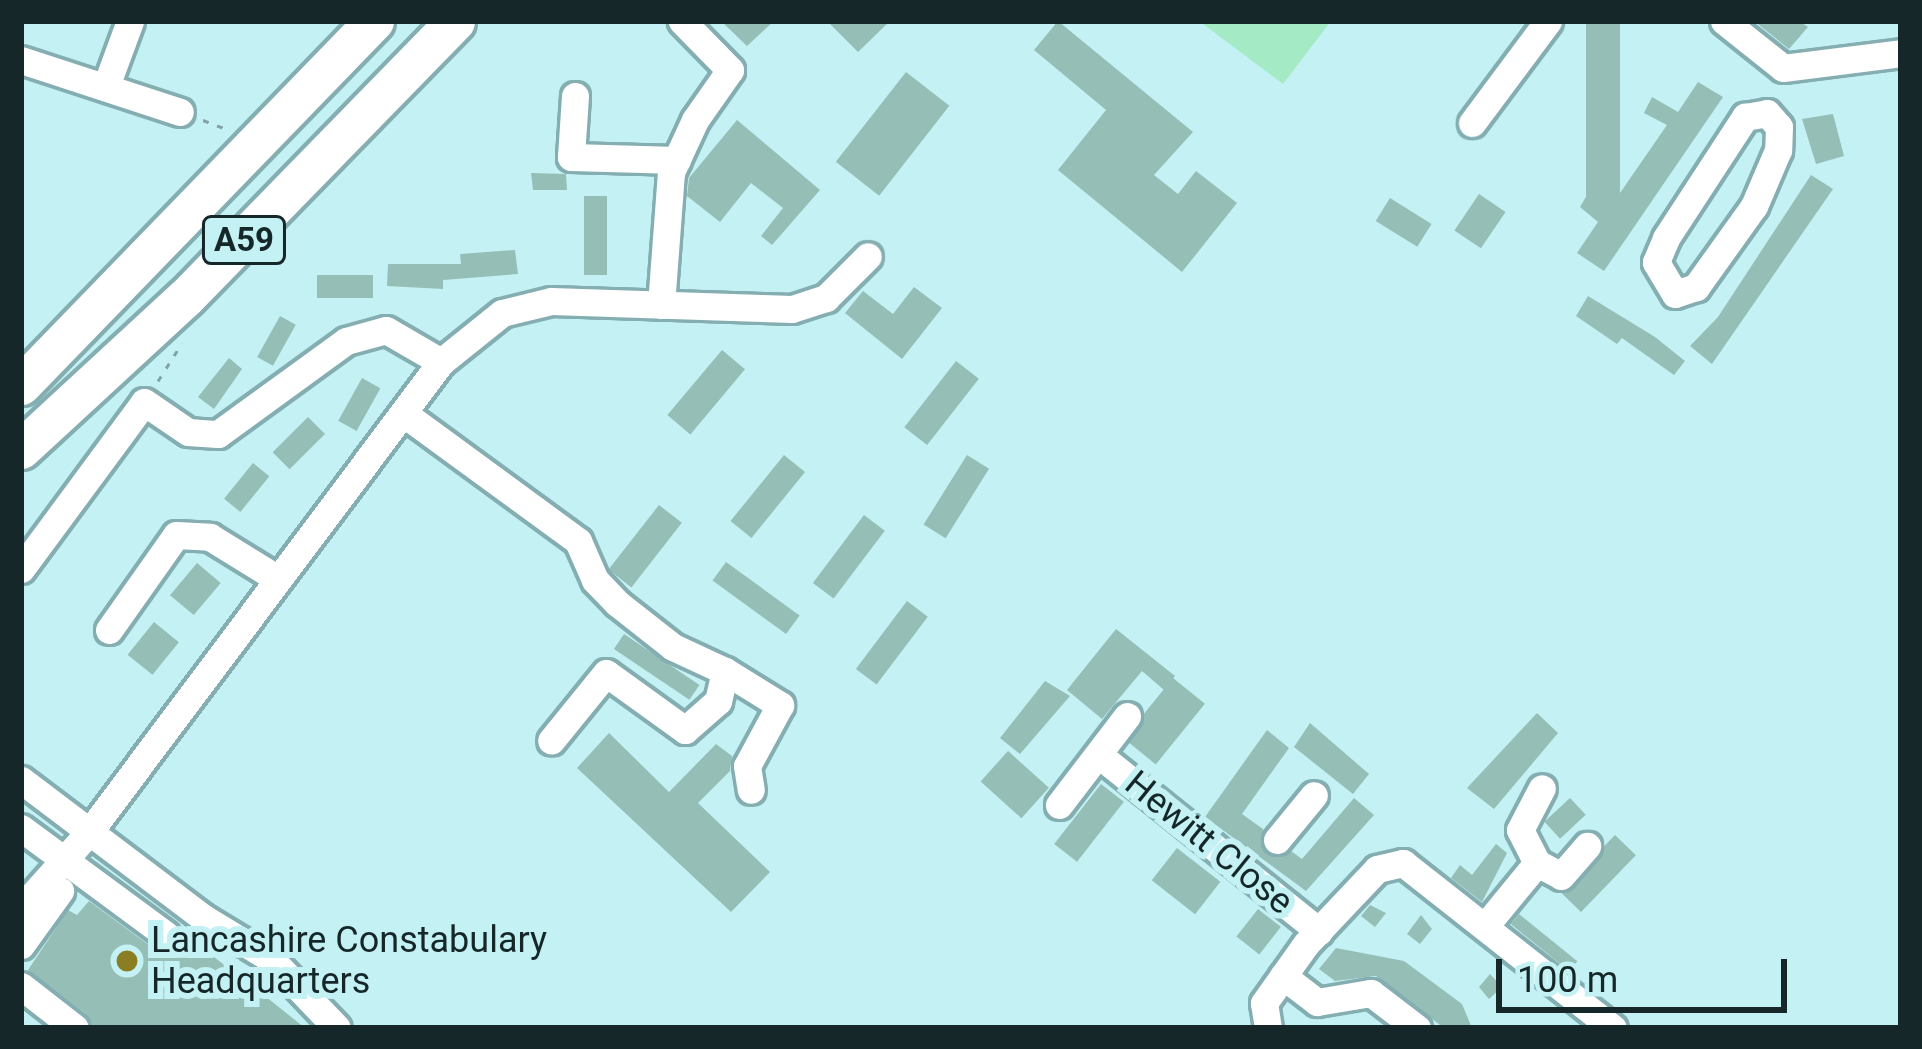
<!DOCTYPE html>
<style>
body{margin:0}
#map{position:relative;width:1922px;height:1049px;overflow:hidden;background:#c4f1f3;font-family:Roboto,sans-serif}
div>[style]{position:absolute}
.green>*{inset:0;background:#a4eac5}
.building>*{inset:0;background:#95beb6;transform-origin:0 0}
.path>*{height:3px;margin-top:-1.5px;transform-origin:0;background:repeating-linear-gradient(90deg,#80a3a5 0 6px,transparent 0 15px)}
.roads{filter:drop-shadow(3px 0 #84aeb1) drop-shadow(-3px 0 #84aeb1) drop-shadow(0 3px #84aeb1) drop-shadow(0 -3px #84aeb1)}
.minor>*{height:27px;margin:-13.5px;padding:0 13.5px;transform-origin:13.5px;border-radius:13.5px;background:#fff}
.highway>*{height:39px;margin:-19.5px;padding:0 19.5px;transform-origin:19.5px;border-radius:19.5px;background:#fff}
.dots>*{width:33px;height:33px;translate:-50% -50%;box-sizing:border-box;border:6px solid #c4f1f3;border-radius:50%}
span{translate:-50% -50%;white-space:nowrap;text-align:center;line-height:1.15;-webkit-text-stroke:12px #c4f1f3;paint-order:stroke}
.shield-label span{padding:3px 9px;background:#c4f1f3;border:3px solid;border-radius:9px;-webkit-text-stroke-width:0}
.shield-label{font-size:33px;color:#152728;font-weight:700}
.street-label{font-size:36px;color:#152728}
.poi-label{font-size:36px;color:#152728}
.left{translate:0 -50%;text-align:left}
.frame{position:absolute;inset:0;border:24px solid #152728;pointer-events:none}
.scale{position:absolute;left:1496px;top:959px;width:291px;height:54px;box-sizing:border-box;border:6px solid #152728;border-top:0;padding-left:15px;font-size:36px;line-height:42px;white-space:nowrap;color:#152728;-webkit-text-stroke:9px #c4f1f3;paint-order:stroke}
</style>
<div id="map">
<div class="green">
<i style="clip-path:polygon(1199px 21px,1331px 21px,1283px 84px)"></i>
</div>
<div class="building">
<i style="clip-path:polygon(721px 21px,774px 21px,747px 46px)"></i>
<i style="clip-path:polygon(827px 21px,890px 21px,858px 52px)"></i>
<i style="clip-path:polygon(1058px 21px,1193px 132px,1154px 175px,1178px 194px,1196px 171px,1237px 203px,1182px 272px,1058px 170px,1106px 110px,1034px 50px)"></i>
<i style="left:1586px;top:21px;width:34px;height:188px"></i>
<i style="clip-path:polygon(1754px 21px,1799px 21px,1808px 27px,1789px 49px)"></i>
<i style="left:906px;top:72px;width:55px;height:114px;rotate:38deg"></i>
<i style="clip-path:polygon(1698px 82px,1723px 97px,1604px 271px,1577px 253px,1598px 222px,1580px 207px,1590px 190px,1611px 206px,1667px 125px,1644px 113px,1652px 97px,1678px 112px)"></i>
<i style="clip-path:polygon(1833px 114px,1844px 156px,1816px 164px,1802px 119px)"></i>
<i style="clip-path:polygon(737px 120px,820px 190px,772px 245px,761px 236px,783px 208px,751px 183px,720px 222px,687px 196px,689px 178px)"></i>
<i style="clip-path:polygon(531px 173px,566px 174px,567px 190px,533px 190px)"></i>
<i style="clip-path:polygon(1811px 175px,1833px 189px,1712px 364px,1690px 346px,1718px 317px)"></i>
<i style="left:1479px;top:194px;width:32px;height:44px;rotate:34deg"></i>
<i style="left:584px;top:196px;width:23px;height:79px"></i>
<i style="left:1390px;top:198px;width:49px;height:27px;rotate:32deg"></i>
<i style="clip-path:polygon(515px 250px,518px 274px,443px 280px,443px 289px,387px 286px,388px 264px,461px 264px,460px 254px)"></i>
<i style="left:317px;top:275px;width:56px;height:23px"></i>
<i style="clip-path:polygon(914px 287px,942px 308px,902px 359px,845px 313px,863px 291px,893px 314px)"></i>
<i style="clip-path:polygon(1588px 296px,1655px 337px,1685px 361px,1674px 375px,1622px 338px,1617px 344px,1576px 316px)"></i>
<i style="left:280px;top:316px;width:18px;height:47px;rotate:29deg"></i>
<i style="left:722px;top:350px;width:30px;height:85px;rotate:40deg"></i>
<i style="clip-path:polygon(229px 358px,242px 369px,214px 409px,198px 397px)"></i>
<i style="left:956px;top:361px;width:29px;height:84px;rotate:38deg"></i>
<i style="left:362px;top:378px;width:21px;height:49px;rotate:29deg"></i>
<i style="left:308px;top:417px;width:24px;height:50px;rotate:45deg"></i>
<i style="left:784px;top:455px;width:27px;height:85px;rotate:39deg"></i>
<i style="left:967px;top:455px;width:26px;height:82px;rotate:32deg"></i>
<i style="left:253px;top:463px;width:21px;height:46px;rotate:39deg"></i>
<i style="left:659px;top:505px;width:29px;height:82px;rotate:38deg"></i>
<i style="left:864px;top:515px;width:26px;height:85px;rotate:37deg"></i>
<i style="left:726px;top:562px;width:91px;height:23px;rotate:36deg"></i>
<i style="left:197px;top:563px;width:31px;height:42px;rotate:40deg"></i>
<i style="left:907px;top:601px;width:26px;height:85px;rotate:37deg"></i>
<i style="left:154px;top:622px;width:32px;height:42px;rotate:39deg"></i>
<i style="clip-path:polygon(1116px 629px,1175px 676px,1164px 690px,1142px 671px,1102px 719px,1067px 690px)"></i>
<i style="left:624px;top:634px;width:91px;height:18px;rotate:34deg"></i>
<i style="left:1173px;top:678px;width:41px;height:78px;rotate:39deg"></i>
<i style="clip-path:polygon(1045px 681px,1070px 696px,1020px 754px,1000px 738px)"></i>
<i style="clip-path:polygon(1537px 713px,1558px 733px,1494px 809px,1467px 788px)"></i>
<i style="clip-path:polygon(1310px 723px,1369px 774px,1353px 794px,1294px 747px)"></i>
<i style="clip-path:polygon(1267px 730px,1289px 748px,1242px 814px,1263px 829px,1267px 855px,1291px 851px,1302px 859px,1354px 798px,1374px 815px,1306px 891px,1205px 817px)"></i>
<i style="clip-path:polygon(609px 733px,669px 792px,716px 744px,732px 756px,730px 771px,698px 803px,770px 872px,731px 912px,577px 768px)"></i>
<i style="left:1008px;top:751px;width:55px;height:41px;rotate:42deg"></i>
<i style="left:1101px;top:784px;width:29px;height:76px;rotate:38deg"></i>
<i style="left:1570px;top:798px;width:23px;height:35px;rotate:47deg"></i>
<i style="left:1615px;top:835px;width:29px;height:79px;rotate:44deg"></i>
<i style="clip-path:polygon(1496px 844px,1507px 853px,1482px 902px,1451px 878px,1460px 865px,1472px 875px)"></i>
<i style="left:1177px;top:848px;width:55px;height:41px;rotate:38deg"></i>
<i style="clip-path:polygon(89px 901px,161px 954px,180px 947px,183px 933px,236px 974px,251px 968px,267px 981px,265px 996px,305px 1028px,93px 1028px,86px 1014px,28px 970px,68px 910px,77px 915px)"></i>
<i style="clip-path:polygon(1370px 905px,1386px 913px,1375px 927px,1361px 916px)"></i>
<i style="left:1258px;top:909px;width:29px;height:35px;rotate:38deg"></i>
<i style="left:1519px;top:914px;width:75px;height:13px;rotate:39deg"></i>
<i style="clip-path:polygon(1421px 915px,1432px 929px,1420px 944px,1407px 934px)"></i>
<i style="clip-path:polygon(1336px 948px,1404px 961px,1462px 1004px,1472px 1028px,1444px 1028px,1376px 976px,1335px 981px,1319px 969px)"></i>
<i style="clip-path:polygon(1490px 974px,1502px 987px,1489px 999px,1479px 987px)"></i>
</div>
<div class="path">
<i style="left:203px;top:120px;width:26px;rotate:21deg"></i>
<i style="left:158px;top:381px;width:45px;rotate:-57.7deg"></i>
</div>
<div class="roads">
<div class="minor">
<i style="left:1724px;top:21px;width:75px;rotate:38.5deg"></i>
<i style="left:1783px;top:68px;width:119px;rotate:-7.2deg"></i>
<i style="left:21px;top:60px;width:167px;rotate:18.1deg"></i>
<i style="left:106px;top:86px;width:69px;rotate:-69.7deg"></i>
<i style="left:575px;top:96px;width:61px;rotate:93.8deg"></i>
<i style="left:571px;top:157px;width:106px;rotate:1.6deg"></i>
<i style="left:1767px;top:113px;width:18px;rotate:49deg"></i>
<i style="left:1779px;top:127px;width:23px;rotate:92deg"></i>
<i style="left:1778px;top:150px;width:61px;rotate:113.2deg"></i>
<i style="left:1754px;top:206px;width:100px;rotate:125.6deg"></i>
<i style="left:1696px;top:287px;width:22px;rotate:162deg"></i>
<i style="left:1675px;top:294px;width:37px;rotate:-121deg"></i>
<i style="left:1656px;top:262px;width:26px;rotate:-67deg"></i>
<i style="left:1666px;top:238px;width:145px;rotate:-56.9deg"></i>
<i style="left:1745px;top:117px;width:22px;rotate:-10deg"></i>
<i style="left:1472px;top:123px;width:127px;rotate:-53.3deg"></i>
<i style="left:661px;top:305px;width:133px;rotate:-85.7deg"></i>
<i style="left:671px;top:172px;width:57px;rotate:-65.2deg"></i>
<i style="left:695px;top:120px;width:61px;rotate:-55deg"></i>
<i style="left:730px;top:70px;width:69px;rotate:-134.4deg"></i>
<i style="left:403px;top:413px;width:217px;rotate:36.2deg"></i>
<i style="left:578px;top:541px;width:43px;rotate:66.4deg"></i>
<i style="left:595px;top:580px;width:32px;rotate:46deg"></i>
<i style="left:617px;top:603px;width:71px;rotate:38.2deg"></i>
<i style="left:673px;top:647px;width:57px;rotate:24.8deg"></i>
<i style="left:725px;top:671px;width:31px;rotate:103deg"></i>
<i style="left:718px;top:701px;width:44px;rotate:138.7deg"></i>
<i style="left:685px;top:730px;width:97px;rotate:-144.2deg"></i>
<i style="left:606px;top:673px;width:87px;rotate:129deg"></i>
<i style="left:21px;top:569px;width:207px;rotate:-53.6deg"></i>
<i style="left:144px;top:402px;width:53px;rotate:34.3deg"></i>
<i style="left:188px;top:432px;width:30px;rotate:4deg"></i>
<i style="left:218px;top:434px;width:158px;rotate:-36deg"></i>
<i style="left:346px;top:341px;width:41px;rotate:-15.4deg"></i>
<i style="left:386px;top:330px;width:64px;rotate:30.2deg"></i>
<i style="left:109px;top:630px;width:116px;rotate:-54.8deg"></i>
<i style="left:176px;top:535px;width:34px;rotate:3deg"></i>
<i style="left:210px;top:537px;width:80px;rotate:31.7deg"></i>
<i style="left:725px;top:671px;width:65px;rotate:31.7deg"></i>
<i style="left:780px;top:705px;width:69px;rotate:118.4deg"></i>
<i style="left:747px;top:766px;width:24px;rotate:81deg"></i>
<i style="left:1099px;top:755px;width:282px;rotate:38.7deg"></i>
<i style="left:21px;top:780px;width:227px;rotate:37.1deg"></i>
<i style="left:202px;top:917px;width:81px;rotate:31.3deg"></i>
<i style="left:271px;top:959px;width:95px;rotate:46.3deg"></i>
<i style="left:1059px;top:805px;width:112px;rotate:-52.6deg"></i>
<i style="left:21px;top:828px;width:180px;rotate:36.4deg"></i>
<i style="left:1277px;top:840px;width:58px;rotate:-50.6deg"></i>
<i style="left:1537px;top:863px;width:37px;rotate:-117deg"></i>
<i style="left:1520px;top:830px;width:47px;rotate:-62.4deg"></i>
<i style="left:21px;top:908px;width:103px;rotate:-48.1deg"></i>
<i style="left:90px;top:831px;width:586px;rotate:-53.19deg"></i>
<i style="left:441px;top:362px;width:78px;rotate:-38.8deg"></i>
<i style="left:502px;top:313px;width:50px;rotate:-13.8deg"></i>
<i style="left:551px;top:301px;width:241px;rotate:1.9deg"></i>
<i style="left:792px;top:309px;width:36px;rotate:-18deg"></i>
<i style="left:826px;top:298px;width:59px;rotate:-45deg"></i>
<i style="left:1486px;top:925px;width:80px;rotate:-50.6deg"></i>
<i style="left:1537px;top:863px;width:27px;rotate:28deg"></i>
<i style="left:1561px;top:876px;width:40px;rotate:-49deg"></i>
<i style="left:21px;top:945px;width:67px;rotate:-54.2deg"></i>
<i style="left:1283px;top:976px;width:43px;rotate:37.4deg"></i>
<i style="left:1317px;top:1002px;width:55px;rotate:-9.5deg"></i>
<i style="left:1371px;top:993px;width:58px;rotate:37.3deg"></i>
<i style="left:21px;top:986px;width:68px;rotate:37.9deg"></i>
<i style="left:1268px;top:1028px;width:25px;rotate:-99deg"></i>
<i style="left:1264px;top:1003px;width:72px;rotate:-54.6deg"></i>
<i style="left:1306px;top:944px;width:103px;rotate:-46.6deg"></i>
<i style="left:1377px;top:869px;width:27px;rotate:-13deg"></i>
<i style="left:1403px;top:863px;width:267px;rotate:38.2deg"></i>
</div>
<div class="highway">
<i style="left:21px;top:385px;width:507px;rotate:-45.88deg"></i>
<i style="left:21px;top:449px;width:224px;rotate:-42.7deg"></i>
<i style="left:186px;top:297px;width:385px;rotate:-45.7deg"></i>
</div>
</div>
<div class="dots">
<i style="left:127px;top:961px;background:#8b7d23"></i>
</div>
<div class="shield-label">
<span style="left:244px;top:240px">A59</span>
</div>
<div class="street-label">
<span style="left:1209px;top:843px;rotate:39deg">Hewitt Close</span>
</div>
<div class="poi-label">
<span class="left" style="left:151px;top:961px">Lancashire Constabulary<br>Headquarters</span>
</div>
<div class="frame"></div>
<div class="scale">100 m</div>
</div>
